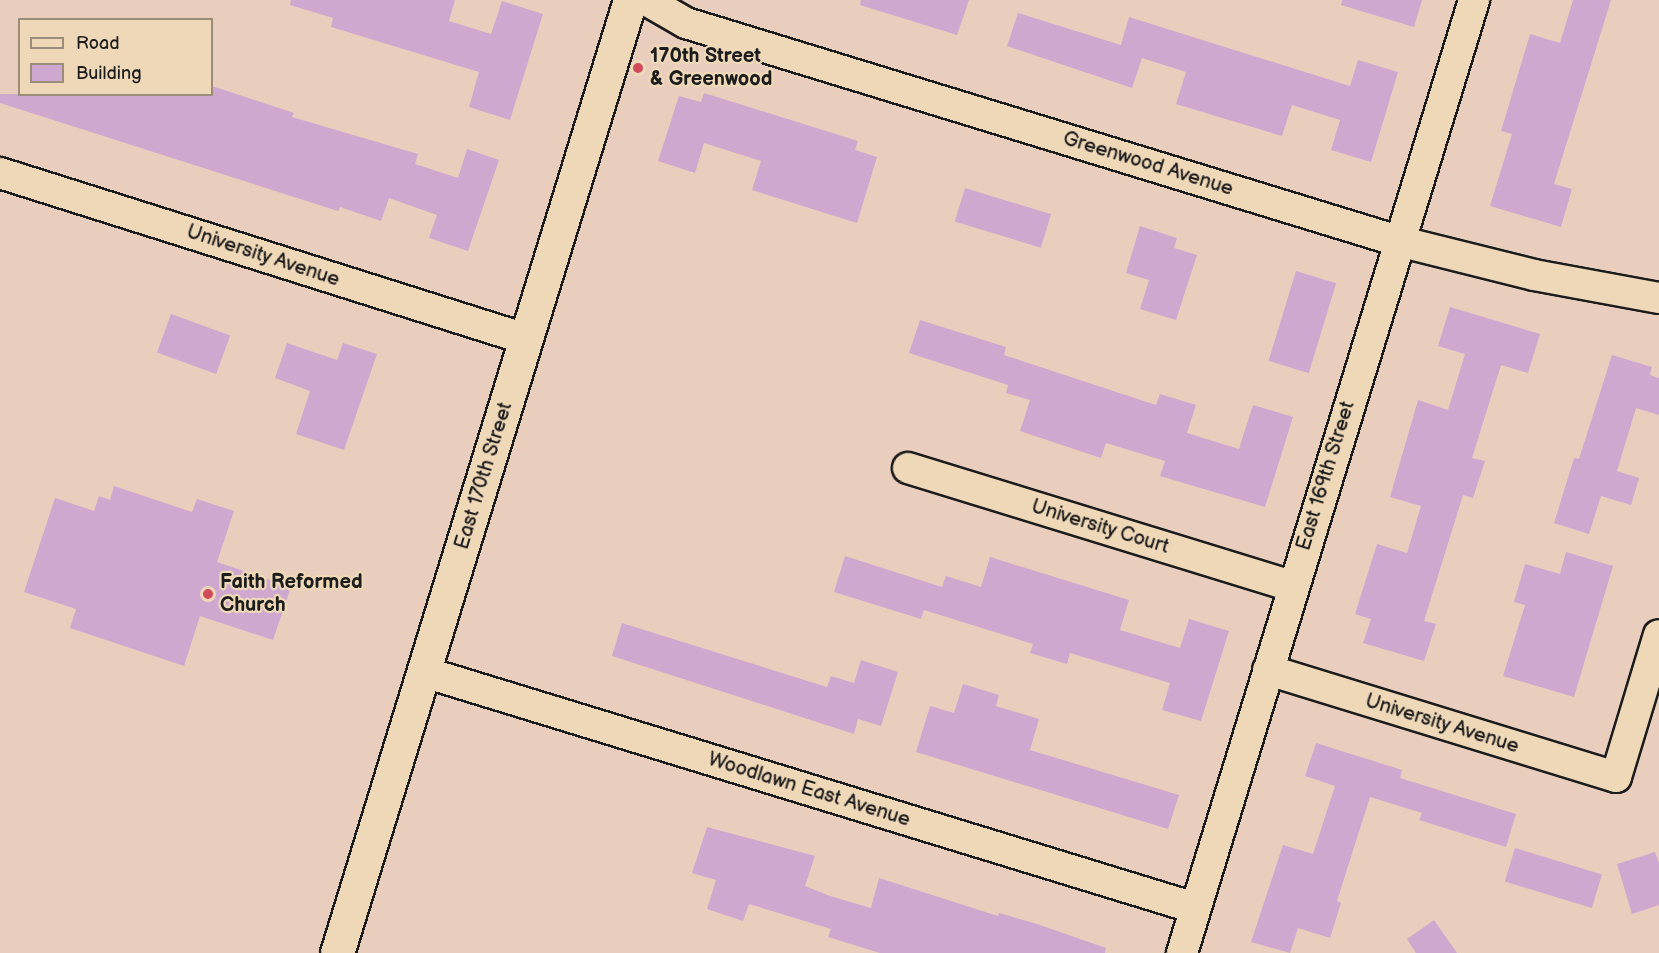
<!DOCTYPE html>
<style>
body{margin:0}
#map{position:relative;width:1659px;height:953px;overflow:hidden;background:#e9cebd;font-family:"Balsamiq Sans",sans-serif}
div>[style]{position:absolute}
.building>*{inset:0;background:#cfa8cf;transform-origin:0 0}
.roads{filter:drop-shadow(2px 0 #1c1c1c) drop-shadow(-2px 0 #1c1c1c) drop-shadow(0 2px #1c1c1c) drop-shadow(0 -2px #1c1c1c)}
.minor>*{height:30px;margin:-15px;padding:0 15px;transform-origin:15px;border-radius:15px;background:#efd8b8}
.tertiary>*{height:33px;margin:-16.5px;padding:0 16.5px;transform-origin:16.5px;border-radius:16.5px;background:#efd8b8}
.dots>*{width:16px;height:16px;translate:-50% -50%;box-sizing:border-box;border:3px solid #efd8b8;border-radius:50%}
span{translate:-50% -50%;white-space:nowrap;text-align:center;line-height:1.15;-webkit-text-stroke:4.5px #efd8b8;paint-order:stroke}
.poi-label{font-size:20px;color:#1c1c1c;font-weight:700}
.left{translate:0 -50%;text-align:left}
.street-label{font-size:20px;color:#1c1c1c}
.legend{position:absolute;left:18px;top:18px;width:195px;height:78px;box-sizing:border-box;background:#efd8b8;border:2px solid #9b8d7a;margin:0;padding:8px 10px;list-style:none;font-size:18px;color:#1c1c1c}
.legend li{display:flex;align-items:center;gap:12px;height:30px}
.legend b{width:30px;border:2px solid #9b8d7a}
</style>
<div id="map">
<div class="building">
<i style="clip-path:polygon(291px 0,455px 0,449px 21px,491px 34px,502px 1px,543px 14px,510px 120px,469px 107px,479px 72px,331px 27px,333px 18px,290px 5px)"></i>
<i style="clip-path:polygon(861px 0,969px 0,957px 35px,860px 5px)"></i>
<i style="clip-path:polygon(1342px 0,1422px 0,1414px 27px,1341px 5px)"></i>
<i style="clip-path:polygon(1573px 0,1611px 0,1554px 184px,1572px 189px,1561px 227px,1490px 206px,1512px 134px,1501px 131px,1530px 34px,1560px 43px)"></i>
<i style="clip-path:polygon(1018px 13px,1121px 45px,1129px 17px,1350px 86px,1358px 60px,1398px 72px,1371px 162px,1331px 150px,1340px 120px,1292px 105px,1282px 136px,1176px 104px,1186px 72px,1142px 58px,1132px 88px,1007px 46px)"></i>
<i style="clip-path:polygon(212px 86px,294px 113px,292px 117px,418px 154px,415px 164px,458px 178px,467px 149px,499px 160px,468px 251px,429px 238px,437px 215px,389px 198px,381px 221px,340px 207px,338px 211px,0 103px,0 94px,212px 94px)"></i>
<i style="clip-path:polygon(704px 93px,858px 141px,855px 150px,877px 157px,857px 223px,752px 190px,761px 161px,704px 143px,695px 173px,658px 161px,679px 96px,701px 102px)"></i>
<i style="left:965px;top:188px;width:90px;height:35px;rotate:17deg"></i>
<i style="clip-path:polygon(1140px 226px,1177px 238px,1174px 248px,1197px 255px,1176px 320px,1140px 309px,1149px 280px,1126px 273px)"></i>
<i style="left:1296px;top:271px;width:42px;height:94px;rotate:17deg"></i>
<i style="clip-path:polygon(1450px 307px,1540px 334px,1528px 373px,1501px 365px,1472px 458px,1485px 461px,1473px 498px,1463px 495px,1424px 621px,1436px 624px,1424px 661px,1363px 643px,1371px 619px,1355px 614px,1377px 544px,1407px 553px,1421px 506px,1390px 497px,1418px 400px,1448px 410px,1465px 354px,1438px 346px)"></i>
<i style="left:171px;top:314px;width:63px;height:41px;rotate:20deg"></i>
<i style="clip-path:polygon(920px 320px,1006px 347px,1004px 355px,1156px 405px,1160px 394px,1196px 405px,1187px 433px,1239px 449px,1253px 405px,1293px 417px,1265px 507px,1160px 476px,1165px 461px,1106px 443px,1101px 458px,1020px 431px,1030px 400px,1006px 393px,1008px 385px,909px 353px)"></i>
<i style="clip-path:polygon(287px 343px,337px 360px,343px 343px,377px 354px,344px 450px,296px 434px,310px 391px,275px 378px)"></i>
<i style="clip-path:polygon(1612px 355px,1652px 367px,1650px 375px,1659px 378px,1659px 415px,1636px 408px,1617px 471px,1639px 478px,1631px 505px,1601px 496px,1589px 534px,1554px 523px,1574px 458px,1579px 459px)"></i>
<i style="clip-path:polygon(114px 486px,192px 512px,197px 499px,234px 511px,217px 562px,291px 587px,273px 640px,200px 616px,184px 666px,70px 628px,76px 609px,24px 592px,55px 498px,94px 511px,99px 496px,110px 500px)"></i>
<i style="clip-path:polygon(1566px 552px,1613px 566px,1574px 697px,1503px 676px,1525px 605px,1514px 602px,1525px 564px,1560px 574px)"></i>
<i style="clip-path:polygon(845px 556px,942px 587px,946px 576px,981px 587px,990px 557px,1129px 600px,1120px 630px,1180px 648px,1189px 619px,1229px 631px,1201px 721px,1162px 710px,1170px 683px,1070px 653px,1067px 664px,1030px 653px,1033px 644px,924px 610px,921px 619px,834px 592px)"></i>
<i style="clip-path:polygon(622px 623px,827px 687px,831px 676px,854px 683px,861px 660px,898px 672px,881px 726px,858px 719px,854px 734px,612px 656px)"></i>
<i style="clip-path:polygon(963px 684px,999px 695px,996px 706px,1039px 719px,1030px 750px,1179px 795px,1168px 829px,916px 752px,930px 706px,954px 713px)"></i>
<i style="clip-path:polygon(1316px 743px,1402px 770px,1400px 778px,1516px 814px,1506px 847px,1419px 820px,1422px 813px,1370px 797px,1337px 901px,1341px 903px,1330px 938px,1298px 928px,1290px 953px,1251px 942px,1283px 845px,1313px 854px,1335px 786px,1305px 776px)"></i>
<i style="clip-path:polygon(707px 827px,815px 856px,805px 886px,830px 896px,871px 908px,879px 878px,998px 916px,999px 913px,1037px 924px,1106px 948px,1105px 953px,880px 953px,828px 937px,831px 929px,749px 904px,743px 921px,707px 909px,716px 880px,692px 873px)"></i>
<i style="left:1515px;top:848px;width:91px;height:35px;rotate:17deg"></i>
<i style="clip-path:polygon(1655px 852px,1659px 863px,1659px 905px,1632px 914px,1617px 864px)"></i>
<i style="clip-path:polygon(1434px 920px,1457px 953px,1416px 953px,1407px 939px)"></i>
</div>
<div class="roads">
<div class="minor">
<i style="left:646px;top:0;width:46px;rotate:29.9deg"></i>
<i style="left:686px;top:23px;width:745px;rotate:17.02deg"></i>
<i style="left:1398px;top:241px;width:140px;rotate:14deg"></i>
<i style="left:1534px;top:275px;width:127px;rotate:10.4deg"></i>
<i style="left:0;top:173px;width:552px;rotate:17.52deg"></i>
<i style="left:908px;top:468px;width:402px;rotate:17.1deg"></i>
<i style="left:1268px;top:670px;width:364px;rotate:17.1deg"></i>
<i style="left:1616px;top:777px;width:148px;rotate:-73.2deg"></i>
<i style="left:424px;top:672px;width:806px;rotate:17.02deg"></i>
<i style="left:1182px;top:953px;width:997px;rotate:-72.96deg"></i>
</div>
<div class="tertiary">
<i style="left:337px;top:953px;width:997px;rotate:-72.91deg"></i>
</div>
</div>
<div class="dots">
<i style="left:638px;top:68px;background:#d1495b"></i>
<i style="left:208px;top:594px;background:#d1495b"></i>
</div>
<div class="poi-label">
<span class="left" style="left:650px;top:68px">170th Street<br>&amp; Greenwood</span>
<span class="left" style="left:220px;top:594px">Faith Reformed<br>Church</span>
</div>
<div class="street-label">
<span style="left:1148px;top:164px;rotate:17deg">Greenwood Avenue</span>
<span style="left:263px;top:256px;rotate:18deg">University Avenue</span>
<span style="left:484px;top:476px;rotate:-73deg">East 170th Street</span>
<span style="left:1326px;top:476px;rotate:-73deg">East 169th Street</span>
<span style="left:1100px;top:527px;rotate:17deg">University Court</span>
<span style="left:1442px;top:724px;rotate:17deg">University Avenue</span>
<span style="left:809px;top:790px;rotate:17deg">Woodlawn East Avenue</span>
</div>
<ul class="legend">
<li><b style="height:8px;background:#efd8b8"></b>Road</li>
<li><b style="height:16px;background:#cfa8cf"></b>Building</li>
</ul>
</div>
